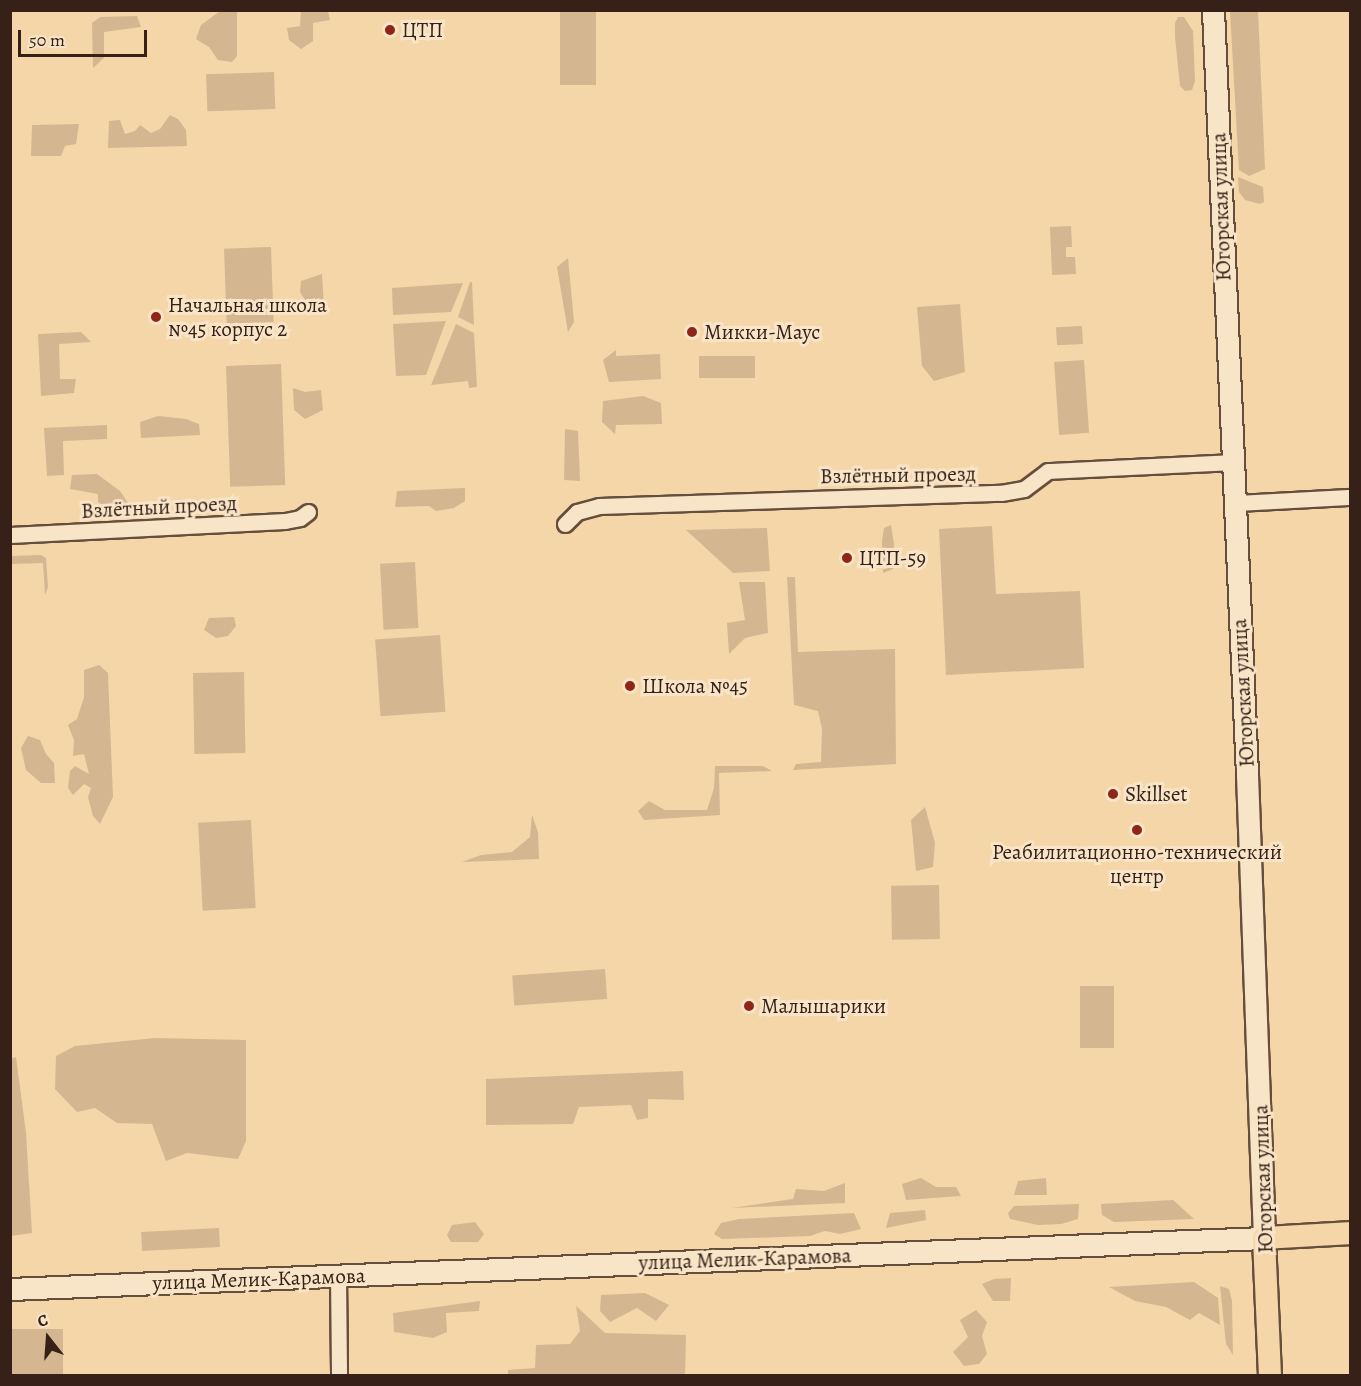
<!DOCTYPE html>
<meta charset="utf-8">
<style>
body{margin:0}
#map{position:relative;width:1361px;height:1386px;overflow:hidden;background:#f4d6a9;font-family:Alegreya,serif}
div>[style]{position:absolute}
.green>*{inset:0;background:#d4b790;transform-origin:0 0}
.roads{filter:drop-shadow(2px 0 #664e3c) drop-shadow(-2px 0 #664e3c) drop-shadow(0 2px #664e3c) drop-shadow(0 -2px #664e3c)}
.street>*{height:15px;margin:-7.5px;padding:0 7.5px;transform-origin:7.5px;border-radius:7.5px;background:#f8e4c7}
.secondary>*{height:21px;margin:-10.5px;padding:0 10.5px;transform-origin:10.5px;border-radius:10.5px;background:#f8e4c7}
.primary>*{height:22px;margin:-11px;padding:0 11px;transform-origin:11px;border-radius:11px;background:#f4d6a9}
.dots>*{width:16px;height:16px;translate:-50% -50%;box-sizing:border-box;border:3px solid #f8e4c7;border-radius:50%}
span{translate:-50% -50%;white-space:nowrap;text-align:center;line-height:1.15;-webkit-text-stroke:6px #f8e4c7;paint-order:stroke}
.poi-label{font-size:21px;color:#362018}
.left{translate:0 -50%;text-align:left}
.street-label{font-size:21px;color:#362018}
.frame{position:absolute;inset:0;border:12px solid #362018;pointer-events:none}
.north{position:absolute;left:18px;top:1308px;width:60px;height:60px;-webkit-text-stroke:4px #f8e4c7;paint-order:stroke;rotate:343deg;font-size:16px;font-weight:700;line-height:24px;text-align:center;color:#362018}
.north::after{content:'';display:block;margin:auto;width:21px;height:27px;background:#362018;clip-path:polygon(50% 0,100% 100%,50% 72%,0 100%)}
.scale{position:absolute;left:18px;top:30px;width:129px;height:27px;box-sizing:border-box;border:3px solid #362018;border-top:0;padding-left:8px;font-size:18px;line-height:21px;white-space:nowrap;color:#362018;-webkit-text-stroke:4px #f8e4c7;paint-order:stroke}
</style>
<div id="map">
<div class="green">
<i style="clip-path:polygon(301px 10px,328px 11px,330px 20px,313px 23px,313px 41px,301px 49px,289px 40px,287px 28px,300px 26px)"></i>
<i style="clip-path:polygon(220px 11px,237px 11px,237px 56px,232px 62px,218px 60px,209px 47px,196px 39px,201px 25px)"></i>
<i style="left:560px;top:11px;width:36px;height:74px"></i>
<i style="clip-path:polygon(1230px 11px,1258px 11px,1265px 169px,1249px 176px,1239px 170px)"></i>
<i style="clip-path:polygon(137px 16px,141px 27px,104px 32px,104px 58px,93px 68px,92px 23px,100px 17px)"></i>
<i style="clip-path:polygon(1178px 17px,1184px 17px,1193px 31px,1195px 81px,1192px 90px,1185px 91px,1180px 86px,1175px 37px,1175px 23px)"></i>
<i style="left:274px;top:72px;width:37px;height:68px;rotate:88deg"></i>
<i style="clip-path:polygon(170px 115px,178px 119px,186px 130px,187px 146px,108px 148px,109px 121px,120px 120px,125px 134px,135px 131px,140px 125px,151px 133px,160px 129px)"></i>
<i style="clip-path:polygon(79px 124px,76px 144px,65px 146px,61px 156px,31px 156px,32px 125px)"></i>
<i style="clip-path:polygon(1238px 177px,1263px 187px,1264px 202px,1260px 204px,1245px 200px,1239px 192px)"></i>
<i style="clip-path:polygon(1071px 226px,1072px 247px,1066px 247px,1066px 257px,1075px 257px,1076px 274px,1052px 275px,1050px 227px)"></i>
<i style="left:271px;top:247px;width:75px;height:47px;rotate:88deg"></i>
<i style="clip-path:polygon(568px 258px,574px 322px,568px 332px,557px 267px)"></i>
<i style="clip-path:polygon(322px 274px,324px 308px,310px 308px,300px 292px,301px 281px)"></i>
<i style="clip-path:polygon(470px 282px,472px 282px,474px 325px,458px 317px)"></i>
<i style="clip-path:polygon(463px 283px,451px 312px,393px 315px,392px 288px)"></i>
<i style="clip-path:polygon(960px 304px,965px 372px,934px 381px,922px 366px,917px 307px)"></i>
<i style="clip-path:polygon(446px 321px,426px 375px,396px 376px,393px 324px)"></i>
<i style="clip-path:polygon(456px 324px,474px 333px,477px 387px,469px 388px,468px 381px,431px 385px)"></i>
<i style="left:1082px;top:326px;width:18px;height:26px;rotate:87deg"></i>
<i style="clip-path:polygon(81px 332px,91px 342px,59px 344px,60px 379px,76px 379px,74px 393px,41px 396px,38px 334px)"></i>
<i style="clip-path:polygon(616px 350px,616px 356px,660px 354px,661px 379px,609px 382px,603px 360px)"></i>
<i style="left:755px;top:356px;width:22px;height:56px;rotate:90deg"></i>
<i style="left:1084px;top:360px;width:73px;height:30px;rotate:86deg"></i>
<i style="left:281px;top:364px;width:121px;height:55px;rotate:88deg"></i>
<i style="clip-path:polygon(293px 388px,305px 392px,321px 390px,323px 410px,305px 419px,294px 410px)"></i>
<i style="clip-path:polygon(643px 396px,661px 403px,662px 424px,616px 425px,615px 434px,602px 422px,603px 401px)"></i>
<i style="clip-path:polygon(158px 416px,186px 419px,199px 424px,200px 435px,141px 438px,140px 422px)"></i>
<i style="clip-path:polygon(107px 425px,107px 439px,63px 441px,64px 475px,47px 476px,44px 428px)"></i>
<i style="clip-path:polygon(565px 429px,578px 431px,580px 481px,564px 480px)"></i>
<i style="clip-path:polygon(97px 474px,120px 491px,128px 503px,122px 508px,108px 509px,98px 502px,98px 494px,70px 489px,72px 475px)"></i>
<i style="clip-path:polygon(465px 488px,465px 501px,454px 508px,436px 511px,429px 506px,395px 507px,397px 491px)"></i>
<i style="clip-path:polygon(891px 525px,894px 544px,893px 569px,883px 573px,882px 541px,884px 528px)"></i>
<i style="clip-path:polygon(992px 526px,996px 594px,1080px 591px,1084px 668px,946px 675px,939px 529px)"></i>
<i style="clip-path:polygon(767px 528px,770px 571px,733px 573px,686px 530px)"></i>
<i style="clip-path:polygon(41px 555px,46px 558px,48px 587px,45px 595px,43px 563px,11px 564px,11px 556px)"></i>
<i style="left:415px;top:562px;width:66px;height:35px;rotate:87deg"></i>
<i style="clip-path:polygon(787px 577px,795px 577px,798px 652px,895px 649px,896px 764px,793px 770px,796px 764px,821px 762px,822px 729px,818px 711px,794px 705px)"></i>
<i style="clip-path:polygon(739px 582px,765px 582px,768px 633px,745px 638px,729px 654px,727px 623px,745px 620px)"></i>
<i style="clip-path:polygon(234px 617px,236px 626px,228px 636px,216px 638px,204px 630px,209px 618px)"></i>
<i style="left:440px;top:635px;width:77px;height:65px;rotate:86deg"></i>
<i style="clip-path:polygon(99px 665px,108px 673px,113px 797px,100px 824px,93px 816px,88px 797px,91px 788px,84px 784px,73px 795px,68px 788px,70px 771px,75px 766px,89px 774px,84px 754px,73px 756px,74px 740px,68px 725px,77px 719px,84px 697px,84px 670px)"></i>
<i style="left:244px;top:672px;width:81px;height:51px;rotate:89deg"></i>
<i style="clip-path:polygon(28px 736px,40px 740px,46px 754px,54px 763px,55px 783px,41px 783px,26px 770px,21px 748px)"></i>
<i style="clip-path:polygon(715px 766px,763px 766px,772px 771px,719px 773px,720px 815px,644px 820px,638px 811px,649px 801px,665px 810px,707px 810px,714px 788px)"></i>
<i style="clip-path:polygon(925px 807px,935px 843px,933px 867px,916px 871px,911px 820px)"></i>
<i style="clip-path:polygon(532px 815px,538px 832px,539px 859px,462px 862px,481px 855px,512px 852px,530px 837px)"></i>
<i style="left:251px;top:820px;width:88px;height:53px;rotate:87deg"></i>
<i style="left:939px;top:885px;width:54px;height:48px;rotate:89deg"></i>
<i style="left:605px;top:969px;width:30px;height:93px;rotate:86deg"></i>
<i style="left:1080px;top:986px;width:34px;height:62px"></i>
<i style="clip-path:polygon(155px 1038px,246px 1040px,246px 1141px,238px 1159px,187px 1153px,166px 1161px,152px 1124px,117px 1123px,95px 1108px,77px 1112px,55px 1089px,56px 1056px,75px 1046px)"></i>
<i style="clip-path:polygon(16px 1057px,26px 1133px,32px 1233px,11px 1236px,10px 1059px)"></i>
<i style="clip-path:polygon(683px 1071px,684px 1100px,648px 1099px,648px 1118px,637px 1120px,631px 1105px,579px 1107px,573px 1124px,486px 1125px,486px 1079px)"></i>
<i style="clip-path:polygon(921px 1178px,936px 1187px,956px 1187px,961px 1196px,906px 1200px,902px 1184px)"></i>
<i style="clip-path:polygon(1046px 1178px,1047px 1195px,1014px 1195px,1018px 1181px)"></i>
<i style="clip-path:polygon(845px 1183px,845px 1203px,732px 1208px,793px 1199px,796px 1189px,824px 1191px)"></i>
<i style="clip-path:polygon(1173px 1200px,1194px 1219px,1114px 1222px,1102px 1215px,1101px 1204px)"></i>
<i style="clip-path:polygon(1079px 1204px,1078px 1219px,1061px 1224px,1038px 1225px,1010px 1219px,1008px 1213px,1014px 1206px)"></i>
<i style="clip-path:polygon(925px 1210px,926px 1220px,886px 1228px,890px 1213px)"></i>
<i style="clip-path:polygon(854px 1213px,861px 1229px,840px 1234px,825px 1231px,810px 1236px,722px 1239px,714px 1234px,721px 1223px,739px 1219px)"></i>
<i style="clip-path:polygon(475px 1222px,484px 1234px,478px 1242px,451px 1242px,447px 1235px,452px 1225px)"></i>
<i style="left:219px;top:1228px;width:19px;height:78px;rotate:87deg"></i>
<i style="clip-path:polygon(1011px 1278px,1010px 1301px,993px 1301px,982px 1284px,994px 1279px)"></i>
<i style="clip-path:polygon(1194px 1282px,1218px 1298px,1220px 1325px,1199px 1313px,1190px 1320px,1166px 1307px,1135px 1301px,1109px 1287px)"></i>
<i style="clip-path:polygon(1220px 1286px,1229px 1289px,1232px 1301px,1233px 1355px,1226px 1344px)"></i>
<i style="clip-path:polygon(645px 1293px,669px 1305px,656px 1321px,637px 1308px,610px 1322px,600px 1311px,601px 1295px)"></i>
<i style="clip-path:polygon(480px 1301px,479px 1311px,446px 1313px,447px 1332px,433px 1338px,394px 1332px,393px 1313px)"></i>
<i style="clip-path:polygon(576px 1306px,605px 1333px,686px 1335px,685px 1375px,508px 1375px,508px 1370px,535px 1368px,536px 1345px,570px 1344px,580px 1331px)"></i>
<i style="clip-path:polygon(976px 1310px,987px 1322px,982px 1336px,987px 1354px,979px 1364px,964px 1366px,953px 1352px,968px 1337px,960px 1320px)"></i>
<i style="left:11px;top:1329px;width:52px;height:46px"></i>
</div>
<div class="roads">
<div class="street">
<i style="left:1235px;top:503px;width:115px;rotate:-3deg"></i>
<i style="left:565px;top:524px;width:17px;rotate:-45deg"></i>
<i style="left:577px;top:512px;width:23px;rotate:-15deg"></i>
<i style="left:599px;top:506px;width:402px;rotate:-1.9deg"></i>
<i style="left:1001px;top:493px;width:23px;rotate:-10deg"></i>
<i style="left:1024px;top:489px;width:30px;rotate:-37deg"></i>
<i style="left:1048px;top:471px;width:184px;rotate:-2.8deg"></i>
<i style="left:10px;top:535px;width:275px;rotate:-2.9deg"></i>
<i style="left:285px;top:521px;width:15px;rotate:-11deg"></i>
<i style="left:300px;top:518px;width:10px;rotate:-37deg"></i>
<i style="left:338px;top:1276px;width:100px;rotate:89.4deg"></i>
</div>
<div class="secondary">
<i style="left:10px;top:1289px;width:1255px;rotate:-2.33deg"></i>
<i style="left:1264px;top:1238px;width:464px;rotate:-92.1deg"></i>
<i style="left:1247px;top:774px;width:765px;rotate:-92.55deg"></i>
</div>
<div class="primary">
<i style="left:1270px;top:1376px;width:138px;rotate:-92.5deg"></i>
<i style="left:1264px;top:1238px;width:86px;rotate:-3.3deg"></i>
</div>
</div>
<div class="dots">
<i style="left:390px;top:30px;background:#8f2418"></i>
<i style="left:156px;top:317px;background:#8f2418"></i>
<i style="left:692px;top:332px;background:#8f2418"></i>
<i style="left:847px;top:558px;background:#8f2418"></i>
<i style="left:630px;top:686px;background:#8f2418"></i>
<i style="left:1113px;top:794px;background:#8f2418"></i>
<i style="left:1137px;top:830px;background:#8f2418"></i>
<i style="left:749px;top:1006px;background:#8f2418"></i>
</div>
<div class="poi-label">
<span class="left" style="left:402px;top:30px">ЦТП</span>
<span class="left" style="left:168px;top:317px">Начальная школа<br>№45 корпус 2</span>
<span class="left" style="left:704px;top:332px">Микки-Маус</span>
<span class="left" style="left:859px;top:558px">ЦТП-59</span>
<span class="left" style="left:642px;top:686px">Школа №45</span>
<span class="left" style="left:1125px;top:794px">Skillset</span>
<span style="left:1137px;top:864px">Реабилитационно-технический<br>центр</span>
<span class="left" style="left:761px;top:1006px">Малышарики</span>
</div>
<div class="street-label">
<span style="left:1221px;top:207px;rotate:-92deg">Югорская улица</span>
<span style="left:898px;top:475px;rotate:-1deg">Взлётный проезд</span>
<span style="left:159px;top:507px;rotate:-3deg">Взлётный проезд</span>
<span style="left:1243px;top:693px;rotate:-93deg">Югорская улица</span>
<span style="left:1263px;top:1179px;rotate:-92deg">Югорская улица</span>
<span style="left:745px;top:1259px;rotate:-2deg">улица Мелик-Карамова</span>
<span style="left:259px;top:1279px;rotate:-2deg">улица Мелик-Карамова</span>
</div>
<div class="frame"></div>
<div class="north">С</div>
<div class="scale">50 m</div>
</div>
